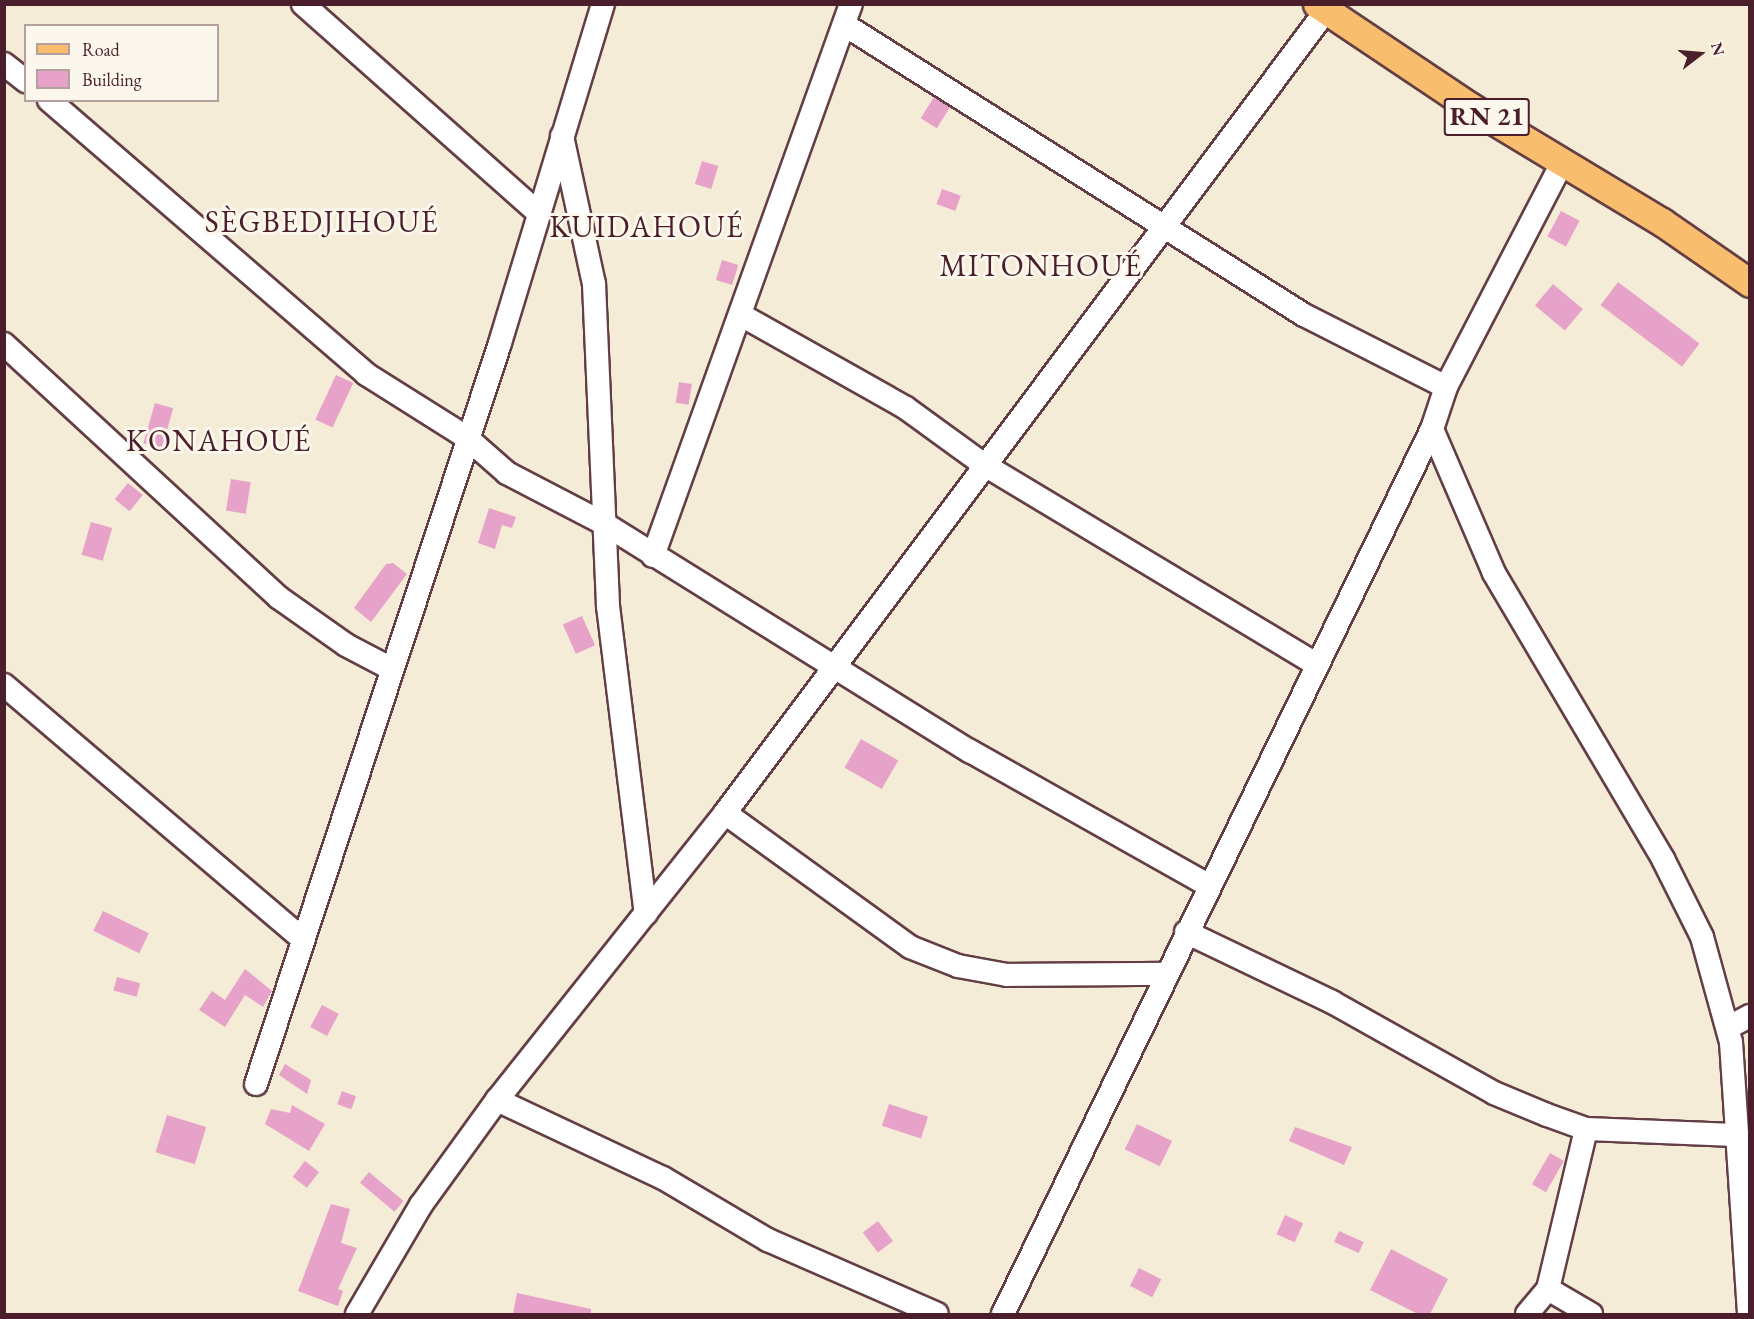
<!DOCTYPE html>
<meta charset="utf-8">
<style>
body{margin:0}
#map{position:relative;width:1754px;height:1319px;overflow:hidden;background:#f4ecd6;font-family:"EB Garamond",serif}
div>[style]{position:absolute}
.building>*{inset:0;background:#e7a2c9;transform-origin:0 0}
.roads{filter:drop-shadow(2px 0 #643e45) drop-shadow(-2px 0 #643e45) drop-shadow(0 2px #643e45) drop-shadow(0 -2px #643e45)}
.minor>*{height:22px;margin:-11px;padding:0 11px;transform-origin:11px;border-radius:11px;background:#fff}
.major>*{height:27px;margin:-13.5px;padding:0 13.5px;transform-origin:13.5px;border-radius:13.5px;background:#f9be6d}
span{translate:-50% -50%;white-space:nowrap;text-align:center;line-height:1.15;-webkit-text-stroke:6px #fbf7ec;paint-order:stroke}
.shield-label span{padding:2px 4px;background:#fbf7ec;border:2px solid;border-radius:4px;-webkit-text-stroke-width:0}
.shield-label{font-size:26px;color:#4a1f2b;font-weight:700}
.quarter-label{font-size:30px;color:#4a1f2b;letter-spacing:1.5px}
.frame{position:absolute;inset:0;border:6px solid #4a1f2b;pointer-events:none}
.legend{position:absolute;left:24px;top:24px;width:195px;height:78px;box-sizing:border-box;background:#fbf7ec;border:2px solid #b4a19f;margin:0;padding:8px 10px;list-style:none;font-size:18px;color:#4a1f2b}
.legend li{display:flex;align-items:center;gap:12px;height:30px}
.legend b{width:30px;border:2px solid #b4a19f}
.north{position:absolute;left:1670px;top:24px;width:60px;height:60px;-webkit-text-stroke:4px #fbf7ec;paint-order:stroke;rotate:74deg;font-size:16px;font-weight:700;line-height:24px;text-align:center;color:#4a1f2b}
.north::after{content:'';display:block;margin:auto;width:21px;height:27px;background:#4a1f2b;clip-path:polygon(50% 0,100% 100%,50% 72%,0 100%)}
</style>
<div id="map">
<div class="building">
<i style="left:934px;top:97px;width:19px;height:25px;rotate:32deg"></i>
<i style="left:702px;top:161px;width:17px;height:24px;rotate:17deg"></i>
<i style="left:942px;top:189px;width:20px;height:16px;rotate:20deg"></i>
<i style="left:1561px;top:211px;width:21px;height:29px;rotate:28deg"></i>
<i style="left:722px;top:260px;width:17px;height:21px;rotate:17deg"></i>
<i style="left:1618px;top:282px;width:102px;height:29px;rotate:37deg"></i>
<i style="left:1553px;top:284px;width:39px;height:28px;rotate:40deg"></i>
<i style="left:336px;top:375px;width:19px;height:49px;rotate:25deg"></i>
<i style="left:679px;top:382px;width:13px;height:21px;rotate:9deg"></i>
<i style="left:155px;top:403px;width:19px;height:42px;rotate:16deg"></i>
<i style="left:231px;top:479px;width:20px;height:32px;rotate:9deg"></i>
<i style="left:128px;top:483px;width:19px;height:21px;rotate:39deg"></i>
<i style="clip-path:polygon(489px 508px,516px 517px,512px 528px,502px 525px,495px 549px,478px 543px)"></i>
<i style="left:91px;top:522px;width:22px;height:34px;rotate:16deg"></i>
<i style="clip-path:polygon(393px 563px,407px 574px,371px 622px,354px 608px,386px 564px)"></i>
<i style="left:582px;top:616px;width:32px;height:21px;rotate:66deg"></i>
<i style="left:861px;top:739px;width:43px;height:33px;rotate:30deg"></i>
<i style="left:103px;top:911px;width:51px;height:22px;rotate:26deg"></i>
<i style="clip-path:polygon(245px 969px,272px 991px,263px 1007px,245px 995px,225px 1027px,199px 1010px,212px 991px,225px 1000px)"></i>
<i style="left:117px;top:977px;width:24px;height:14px;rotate:15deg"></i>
<i style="left:322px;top:1005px;width:19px;height:25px;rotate:28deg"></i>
<i style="clip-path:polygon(285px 1064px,311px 1080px,307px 1094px,279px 1075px)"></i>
<i style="left:342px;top:1091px;width:15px;height:14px;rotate:20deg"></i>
<i style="left:889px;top:1104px;width:41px;height:23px;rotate:18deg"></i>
<i style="clip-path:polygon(292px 1105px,325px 1124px,309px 1151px,265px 1124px,271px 1109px,290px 1113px)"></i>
<i style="left:167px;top:1115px;width:41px;height:39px;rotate:17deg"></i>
<i style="left:1137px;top:1124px;width:39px;height:28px;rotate:26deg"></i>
<i style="clip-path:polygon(1295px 1127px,1352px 1147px,1344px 1165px,1289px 1141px)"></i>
<i style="left:1550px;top:1153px;width:16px;height:36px;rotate:30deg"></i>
<i style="left:305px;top:1161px;width:18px;height:20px;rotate:38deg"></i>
<i style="left:369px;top:1172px;width:45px;height:14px;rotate:40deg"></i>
<i style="clip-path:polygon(331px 1204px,350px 1209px,341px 1243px,357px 1248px,338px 1289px,343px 1291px,338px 1306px,298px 1291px)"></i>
<i style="left:1285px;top:1215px;width:20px;height:21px;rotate:24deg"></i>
<i style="left:878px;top:1221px;width:25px;height:19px;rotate:53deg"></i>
<i style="left:1339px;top:1231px;width:27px;height:12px;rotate:24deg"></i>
<i style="clip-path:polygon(1391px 1249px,1448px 1279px,1430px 1314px,1418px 1314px,1370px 1290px)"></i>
<i style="left:1139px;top:1268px;width:25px;height:20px;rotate:27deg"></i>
<i style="clip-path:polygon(517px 1293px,591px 1309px,591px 1314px,513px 1314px)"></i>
</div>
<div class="roads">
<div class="minor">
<i style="left:303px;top:4px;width:313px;rotate:41.6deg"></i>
<i style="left:845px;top:25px;width:543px;rotate:32.29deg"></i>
<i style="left:1304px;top:315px;width:159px;rotate:26.9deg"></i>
<i style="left:4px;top:64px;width:28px;rotate:38deg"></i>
<i style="left:49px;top:100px;width:419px;rotate:40.8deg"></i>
<i style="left:366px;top:374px;width:118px;rotate:32.2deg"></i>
<i style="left:466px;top:437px;width:55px;rotate:41.3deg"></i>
<i style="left:507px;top:473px;width:108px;rotate:27.5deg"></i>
<i style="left:603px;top:523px;width:432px;rotate:31.9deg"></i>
<i style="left:970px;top:751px;width:273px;rotate:29.4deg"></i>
<i style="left:562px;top:136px;width:151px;rotate:77.8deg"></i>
<i style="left:594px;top:284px;width:322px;rotate:87.5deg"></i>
<i style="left:608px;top:606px;width:310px;rotate:83deg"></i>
<i style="left:1562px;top:163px;width:252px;rotate:117.4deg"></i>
<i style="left:1446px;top:387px;width:44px;rotate:108.4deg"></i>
<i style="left:1432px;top:429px;width:157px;rotate:66.7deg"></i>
<i style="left:1494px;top:573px;width:332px;rotate:59.4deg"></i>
<i style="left:1663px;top:859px;width:87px;rotate:63.4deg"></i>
<i style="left:1702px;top:937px;width:109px;rotate:74.6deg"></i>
<i style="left:1731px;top:1042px;width:273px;rotate:86.2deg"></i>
<i style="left:741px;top:315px;width:189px;rotate:29.4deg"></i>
<i style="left:906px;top:408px;width:95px;rotate:36deg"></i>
<i style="left:983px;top:464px;width:386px;rotate:31deg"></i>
<i style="left:4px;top:344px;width:373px;rotate:42.7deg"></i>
<i style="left:278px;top:597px;width:83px;rotate:35.2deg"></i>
<i style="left:346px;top:645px;width:50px;rotate:27.6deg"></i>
<i style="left:653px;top:556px;width:586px;rotate:-70.27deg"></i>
<i style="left:4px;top:685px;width:392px;rotate:40.4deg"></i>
<i style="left:725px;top:813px;width:228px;rotate:35.9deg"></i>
<i style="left:910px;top:947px;width:52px;rotate:21.6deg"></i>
<i style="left:958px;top:966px;width:50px;rotate:10.4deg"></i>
<i style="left:1007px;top:975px;width:158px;rotate:-0.4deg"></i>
<i style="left:1186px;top:932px;width:162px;rotate:25.6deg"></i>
<i style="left:1332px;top:1002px;width:186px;rotate:29.3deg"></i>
<i style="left:1494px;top:1093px;width:57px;rotate:22.5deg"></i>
<i style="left:1547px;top:1115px;width:41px;rotate:19.7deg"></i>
<i style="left:1586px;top:1129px;width:150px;rotate:2.3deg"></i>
<i style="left:1729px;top:1027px;width:24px;rotate:-28deg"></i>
<i style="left:256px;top:1084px;width:780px;rotate:-71.77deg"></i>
<i style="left:500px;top:343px;width:354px;rotate:-73.1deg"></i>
<i style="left:497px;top:1100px;width:183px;rotate:25.2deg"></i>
<i style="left:663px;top:1178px;width:122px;rotate:30.6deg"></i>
<i style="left:768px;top:1240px;width:184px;rotate:23.6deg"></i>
<i style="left:1548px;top:1289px;width:50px;rotate:30.2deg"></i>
<i style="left:357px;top:1314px;width:126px;rotate:-59.6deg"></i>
<i style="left:421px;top:1205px;width:130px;rotate:-54.1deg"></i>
<i style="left:497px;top:1100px;width:367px;rotate:-51.5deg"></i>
<i style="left:725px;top:813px;width:1011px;rotate:-53.16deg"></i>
<i style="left:1003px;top:1314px;width:983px;rotate:-64.14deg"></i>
<i style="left:1527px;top:1314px;width:33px;rotate:-50deg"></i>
<i style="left:1548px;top:1289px;width:164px;rotate:-76.6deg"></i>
</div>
<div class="major">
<i style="left:1317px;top:4px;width:185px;rotate:33.8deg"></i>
<i style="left:1471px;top:107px;width:223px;rotate:31.1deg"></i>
<i style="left:1662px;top:222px;width:107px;rotate:34.7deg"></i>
</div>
</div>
<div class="shield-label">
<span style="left:1487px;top:117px">RN 21</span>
</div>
<div class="quarter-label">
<span style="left:322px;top:222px">SÈGBEDJIHOUÉ</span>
<span style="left:647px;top:227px">KUIDAHOUÉ</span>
<span style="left:1041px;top:266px">MITONHOUÉ</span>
<span style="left:219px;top:441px">KONAHOUÉ</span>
</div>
<div class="frame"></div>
<ul class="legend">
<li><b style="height:8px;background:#f9be6d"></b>Road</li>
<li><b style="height:16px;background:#e7a2c9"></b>Building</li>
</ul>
<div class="north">N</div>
</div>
